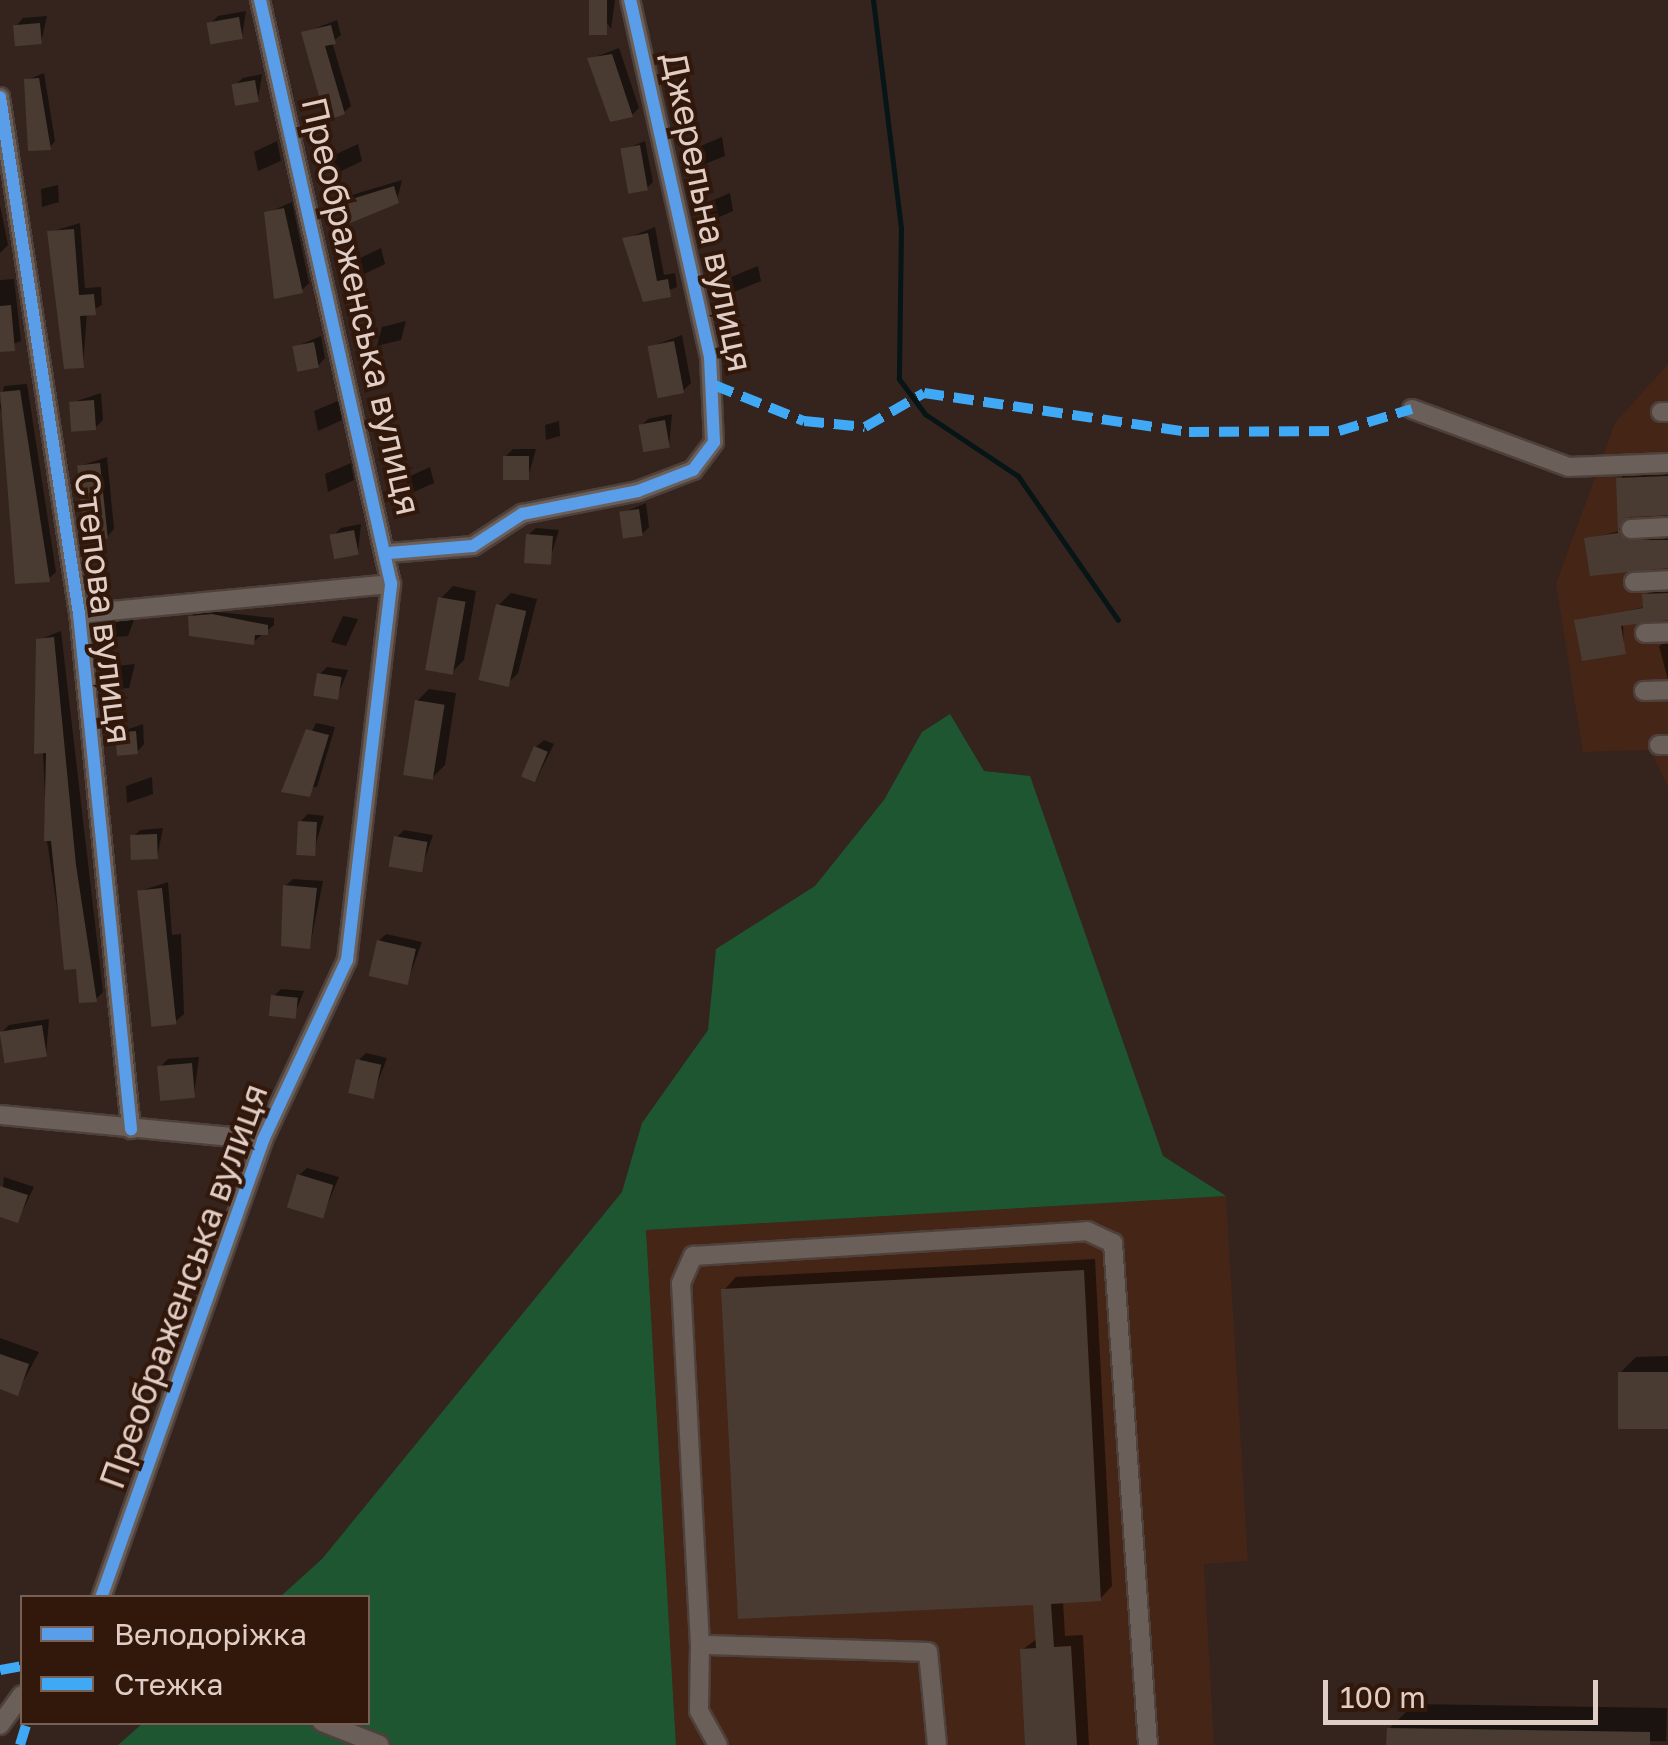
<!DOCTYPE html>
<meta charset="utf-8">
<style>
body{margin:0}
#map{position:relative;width:1668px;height:1745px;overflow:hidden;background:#34241d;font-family:"Golos Text",sans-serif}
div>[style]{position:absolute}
.built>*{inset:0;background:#452516}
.forest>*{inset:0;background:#1e5631}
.shadow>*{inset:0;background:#0007}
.stream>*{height:5px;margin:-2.5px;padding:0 2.5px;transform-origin:2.5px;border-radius:2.5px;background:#071517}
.building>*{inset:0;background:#493b31;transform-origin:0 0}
.roads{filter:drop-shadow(2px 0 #4e403b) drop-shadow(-2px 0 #4e403b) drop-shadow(0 2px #4e403b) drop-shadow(0 -2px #4e403b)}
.minor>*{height:18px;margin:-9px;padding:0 9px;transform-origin:9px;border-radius:9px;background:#6b5f59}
.quiet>*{height:10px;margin-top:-5px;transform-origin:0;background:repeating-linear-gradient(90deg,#3fa9f5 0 20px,transparent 0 30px)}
.cycleway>*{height:12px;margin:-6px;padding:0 6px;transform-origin:6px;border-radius:6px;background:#5a9eea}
span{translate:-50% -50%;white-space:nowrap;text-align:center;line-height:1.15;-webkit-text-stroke:8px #32170b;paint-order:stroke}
.street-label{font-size:35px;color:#e0cdc5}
.legend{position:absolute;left:20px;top:1595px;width:350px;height:130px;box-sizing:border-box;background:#32170b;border:2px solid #786055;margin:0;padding:12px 18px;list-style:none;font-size:30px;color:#e0cdc5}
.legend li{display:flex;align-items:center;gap:20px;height:50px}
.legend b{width:50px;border:2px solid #786055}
.scale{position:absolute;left:1323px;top:1680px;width:275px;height:45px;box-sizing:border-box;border:5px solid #e0cdc5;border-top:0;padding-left:12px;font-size:30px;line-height:35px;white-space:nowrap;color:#e0cdc5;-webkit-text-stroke:8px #32170b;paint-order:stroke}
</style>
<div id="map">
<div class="built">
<i style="clip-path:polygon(1668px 364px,1668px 787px,1650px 750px,1583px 752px,1556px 584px,1615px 423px)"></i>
<i style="clip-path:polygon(1226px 1196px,1248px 1561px,1204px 1564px,1214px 1745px,676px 1745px,646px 1230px)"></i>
</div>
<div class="forest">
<i style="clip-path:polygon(950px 714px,984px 771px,1030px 776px,1163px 1156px,1226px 1196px,646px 1230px,676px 1745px,118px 1745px,143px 1723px,368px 1722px,368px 1598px,280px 1597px,322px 1559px,622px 1192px,642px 1123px,708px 1030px,716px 949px,815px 886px,884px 800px,922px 732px)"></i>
</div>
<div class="shadow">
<i style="clip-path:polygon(592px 0,615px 0,611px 29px)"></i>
<i style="clip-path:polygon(246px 11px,242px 37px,210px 24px,218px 16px)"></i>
<i style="clip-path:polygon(47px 16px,41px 42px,16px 26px,23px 18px)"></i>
<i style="clip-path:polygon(337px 20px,341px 35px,332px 42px,351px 106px,344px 112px,303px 33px)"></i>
<i style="clip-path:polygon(619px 48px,639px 108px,632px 115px,590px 59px)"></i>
<i style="clip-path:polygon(44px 73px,55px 141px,50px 147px,27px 80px)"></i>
<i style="clip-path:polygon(262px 74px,258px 100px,235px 85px,243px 78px)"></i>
<i style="clip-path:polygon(722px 137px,725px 156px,700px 166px,696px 148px)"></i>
<i style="clip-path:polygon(277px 141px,281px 161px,258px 171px,254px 152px)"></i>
<i style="clip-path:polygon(645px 141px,653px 182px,647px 188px,623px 150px)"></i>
<i style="clip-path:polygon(358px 144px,362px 161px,337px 173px,332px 156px)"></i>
<i style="clip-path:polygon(402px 180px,397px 200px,345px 202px,352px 195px)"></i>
<i style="clip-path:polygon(58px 185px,59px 202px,42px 207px,41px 189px)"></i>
<i style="clip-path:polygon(730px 193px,733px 211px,708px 222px,704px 204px)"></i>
<i style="clip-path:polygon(292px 202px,309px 283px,301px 291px,267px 213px)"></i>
<i style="clip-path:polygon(0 205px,8px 245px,0 253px)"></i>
<i style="clip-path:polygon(80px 223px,85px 288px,101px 287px,102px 305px,87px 313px,83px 365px,50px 232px)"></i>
<i style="clip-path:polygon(655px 227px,664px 275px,675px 273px,677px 287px,645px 299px,625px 239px)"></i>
<i style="clip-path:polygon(381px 248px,385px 264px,360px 276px,356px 260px)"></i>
<i style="clip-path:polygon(758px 266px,761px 281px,734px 292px,731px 277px)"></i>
<i style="clip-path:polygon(14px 279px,21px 341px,0 349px,0 280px)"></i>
<i style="clip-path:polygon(406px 321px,401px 340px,377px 346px,382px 327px)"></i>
<i style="clip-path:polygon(682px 335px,691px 383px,683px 391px,650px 347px)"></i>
<i style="clip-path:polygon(742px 335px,745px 350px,726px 356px,723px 341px)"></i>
<i style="clip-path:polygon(321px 336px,325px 358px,318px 366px,295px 347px)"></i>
<i style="clip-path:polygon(27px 384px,56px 572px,48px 579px,0 407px,4px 386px)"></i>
<i style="clip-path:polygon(101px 393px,103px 420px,95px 428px,71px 403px)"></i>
<i style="clip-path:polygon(338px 401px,342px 420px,318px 431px,314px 411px)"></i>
<i style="clip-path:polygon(672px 414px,669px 446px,641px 426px,648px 419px)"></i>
<i style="clip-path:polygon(559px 421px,560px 436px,546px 440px,545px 425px)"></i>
<i style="clip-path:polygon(513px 449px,536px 449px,528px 477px,505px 457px)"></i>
<i style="clip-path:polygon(107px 457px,114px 529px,107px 537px,80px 466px)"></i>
<i style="clip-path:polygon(351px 463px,354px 480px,328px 492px,325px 474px)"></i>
<i style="clip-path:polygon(430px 467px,434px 483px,409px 494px,406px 478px)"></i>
<i style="clip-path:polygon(1668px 473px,1668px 512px,1626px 515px,1621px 533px,1668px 535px,1668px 565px,1587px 539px,1620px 531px,1622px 476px)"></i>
<i style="clip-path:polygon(646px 503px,649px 527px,642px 534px,622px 513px)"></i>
<i style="clip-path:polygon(361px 524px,358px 552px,333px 536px,341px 528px)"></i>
<i style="clip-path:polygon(536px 528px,559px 530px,549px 562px,528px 535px)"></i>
<i style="clip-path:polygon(453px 586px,476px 591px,464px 660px,452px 672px,441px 598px)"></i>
<i style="clip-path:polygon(1668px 590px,1668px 619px,1623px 624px,1624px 652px,1577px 621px,1645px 607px,1648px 592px)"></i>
<i style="clip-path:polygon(511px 593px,537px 599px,518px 673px,506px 685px,499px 605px)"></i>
<i style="clip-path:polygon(198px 610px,274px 618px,274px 625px,253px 642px,191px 617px)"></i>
<i style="clip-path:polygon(343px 616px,358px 619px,346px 646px,331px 642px)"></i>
<i style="clip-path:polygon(135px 617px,128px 636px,103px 638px,110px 618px)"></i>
<i style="clip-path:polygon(61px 631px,103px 992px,96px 999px,78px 966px,66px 967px,47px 841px,38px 640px)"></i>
<i style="clip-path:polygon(1668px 641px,1668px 680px,1659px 646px)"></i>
<i style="clip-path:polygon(135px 664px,129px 688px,110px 689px,116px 666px)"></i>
<i style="clip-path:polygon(327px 667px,348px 670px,337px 698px,320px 674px)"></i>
<i style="clip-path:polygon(429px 689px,456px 693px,445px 765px,433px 777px,417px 701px)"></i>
<i style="clip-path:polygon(316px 723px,335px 727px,317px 787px,284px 790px)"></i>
<i style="clip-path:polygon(143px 724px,144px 744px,137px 752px,117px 733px)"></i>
<i style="clip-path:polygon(544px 740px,554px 744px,536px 780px,536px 747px)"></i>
<i style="clip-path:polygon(152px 777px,153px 794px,127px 803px,126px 786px)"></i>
<i style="clip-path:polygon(308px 814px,324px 816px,313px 854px,300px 822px)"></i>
<i style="clip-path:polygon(163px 828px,157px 857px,133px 837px,140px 830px)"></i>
<i style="clip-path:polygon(404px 830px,433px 835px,421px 870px,397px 837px)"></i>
<i style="clip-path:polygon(293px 879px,323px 881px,310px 946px,285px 886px)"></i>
<i style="clip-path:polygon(168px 882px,172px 935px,181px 934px,184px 1014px,176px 1021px,140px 891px)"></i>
<i style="clip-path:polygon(386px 934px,422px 942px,407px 983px,379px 941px)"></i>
<i style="clip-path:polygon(281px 989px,304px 991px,294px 1016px,273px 997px)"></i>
<i style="clip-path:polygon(49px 1019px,46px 1055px,1px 1033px,9px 1025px)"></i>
<i style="clip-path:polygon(366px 1053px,387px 1058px,372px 1097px,359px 1060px)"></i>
<i style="clip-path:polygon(199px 1057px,194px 1095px,160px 1067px,168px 1059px)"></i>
<i style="clip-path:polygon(307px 1168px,339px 1177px,323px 1215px,299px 1175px)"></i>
<i style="clip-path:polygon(4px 1177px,34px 1187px,18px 1220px,0 1214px)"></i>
<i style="clip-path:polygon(1095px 1259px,1112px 1586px,1100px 1599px,1063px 1600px,1065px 1636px,1083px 1635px,1089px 1745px,1028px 1745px,1022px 1650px,1038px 1638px,1035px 1602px,724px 1290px,736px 1277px)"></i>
<i style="clip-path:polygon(0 1338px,39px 1352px,17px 1393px,0 1387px)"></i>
<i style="clip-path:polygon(1668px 1356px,1668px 1426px,1620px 1373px,1636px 1357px)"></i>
<i style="clip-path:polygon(1414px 1704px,1667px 1708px,1666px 1741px,1389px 1745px,1389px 1729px)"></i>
</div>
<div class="stream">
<i style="left:873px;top:0;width:230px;rotate:83deg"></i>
<i style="left:901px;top:228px;width:151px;rotate:90.8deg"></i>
<i style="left:899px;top:379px;width:44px;rotate:53.4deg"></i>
<i style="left:925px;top:414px;width:112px;rotate:33.7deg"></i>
<i style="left:1018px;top:476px;width:175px;rotate:55.2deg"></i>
</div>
<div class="building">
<i style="left:589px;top:0;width:18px;height:35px"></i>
<i style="left:239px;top:17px;width:22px;height:33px;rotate:80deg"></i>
<i style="left:40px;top:23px;width:21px;height:27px;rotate:85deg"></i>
<i style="clip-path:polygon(331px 25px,336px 44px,325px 46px,345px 114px,326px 121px,301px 32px)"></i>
<i style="clip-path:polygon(612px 54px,633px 117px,610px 122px,587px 58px)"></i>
<i style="clip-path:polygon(39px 78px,51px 150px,28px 151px,24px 79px)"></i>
<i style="left:255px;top:80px;width:22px;height:24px;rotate:80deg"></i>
<i style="left:640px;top:145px;width:46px;height:20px;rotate:80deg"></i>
<i style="clip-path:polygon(394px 186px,399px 203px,348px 224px,342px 202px)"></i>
<i style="clip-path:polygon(284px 208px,303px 293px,274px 299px,264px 212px)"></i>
<i style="clip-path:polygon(74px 229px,79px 295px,94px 294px,96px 315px,80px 316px,84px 368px,64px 369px,47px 231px)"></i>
<i style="clip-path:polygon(648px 233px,657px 281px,668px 279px,671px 297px,643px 302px,622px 238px)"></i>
<i style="clip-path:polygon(11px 305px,15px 351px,0 352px,0 306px)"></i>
<i style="left:674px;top:341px;width:53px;height:27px;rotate:79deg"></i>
<i style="left:314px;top:342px;width:26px;height:22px;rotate:79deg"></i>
<i style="clip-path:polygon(20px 390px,50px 582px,15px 584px,0 392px)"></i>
<i style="left:94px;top:400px;width:30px;height:25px;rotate:86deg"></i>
<i style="left:665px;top:420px;width:28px;height:27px;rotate:80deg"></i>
<i style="left:503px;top:456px;width:26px;height:24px"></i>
<i style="left:100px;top:463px;width:76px;height:23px;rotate:84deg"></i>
<i style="clip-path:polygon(1668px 476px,1668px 515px,1629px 517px,1619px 529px,1626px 540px,1668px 540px,1668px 568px,1590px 576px,1584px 538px,1618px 533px,1616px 478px)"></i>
<i style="left:639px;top:509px;width:27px;height:20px;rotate:82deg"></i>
<i style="left:354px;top:530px;width:25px;height:25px;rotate:79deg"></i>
<i style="left:526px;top:534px;width:27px;height:29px;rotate:4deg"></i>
<i style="clip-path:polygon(1668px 593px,1668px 620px,1621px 626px,1626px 654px,1582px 661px,1574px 620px,1643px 608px,1642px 594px)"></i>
<i style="left:438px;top:597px;width:28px;height:74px;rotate:10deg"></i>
<i style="left:496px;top:604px;width:31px;height:78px;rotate:13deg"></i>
<i style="clip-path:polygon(212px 614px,268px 625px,268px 635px,255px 635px,254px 645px,189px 636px,188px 616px)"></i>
<i style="clip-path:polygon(54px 637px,76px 865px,97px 1002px,79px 1003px,76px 969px,64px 970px,51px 841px,44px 841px,46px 753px,34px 754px,36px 639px)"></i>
<i style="left:317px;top:673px;width:25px;height:23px;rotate:9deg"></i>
<i style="left:415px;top:700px;width:30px;height:76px;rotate:9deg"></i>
<i style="clip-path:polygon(306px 729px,329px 735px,310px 797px,281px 792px)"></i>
<i style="left:136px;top:731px;width:23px;height:21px;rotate:85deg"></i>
<i style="left:534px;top:746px;width:15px;height:33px;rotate:23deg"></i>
<i style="left:298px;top:821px;width:19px;height:34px;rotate:3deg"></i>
<i style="left:157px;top:834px;width:25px;height:27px;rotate:88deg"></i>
<i style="left:394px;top:836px;width:34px;height:31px;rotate:10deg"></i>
<i style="clip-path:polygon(283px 885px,317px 888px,310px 949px,281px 946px)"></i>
<i style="left:162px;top:888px;width:137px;height:25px;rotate:84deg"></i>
<i style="left:377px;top:940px;width:40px;height:37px;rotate:13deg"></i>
<i style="left:271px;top:995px;width:27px;height:21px;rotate:6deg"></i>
<i style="left:42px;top:1025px;width:32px;height:43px;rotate:81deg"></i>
<i style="left:356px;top:1059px;width:26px;height:35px;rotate:13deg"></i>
<i style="left:192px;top:1063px;width:35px;height:35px;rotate:85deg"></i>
<i style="left:297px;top:1174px;width:38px;height:35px;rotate:17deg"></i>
<i style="clip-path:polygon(0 1186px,28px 1195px,18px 1223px,0 1217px)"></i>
<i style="clip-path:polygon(1084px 1270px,1101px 1601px,1051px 1604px,1054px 1647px,1071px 1646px,1077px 1745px,1025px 1745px,1020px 1649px,1036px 1648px,1033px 1605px,738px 1619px,721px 1289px)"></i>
<i style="clip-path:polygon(0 1354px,29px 1364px,18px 1396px,0 1389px)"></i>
<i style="left:1618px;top:1372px;width:50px;height:57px"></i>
<i style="clip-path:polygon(1387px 1728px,1650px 1732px,1650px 1745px,1386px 1745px)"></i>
</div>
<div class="roads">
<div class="minor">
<i style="left:0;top:97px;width:523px;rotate:81.31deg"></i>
<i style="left:79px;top:614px;width:518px;rotate:84.23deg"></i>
<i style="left:1412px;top:409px;width:167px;rotate:20.3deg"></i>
<i style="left:1569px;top:467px;width:99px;rotate:-2.3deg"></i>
<i style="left:1661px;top:412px;width:7px"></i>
<i style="left:1631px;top:529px;width:37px;rotate:-3deg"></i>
<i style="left:389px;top:553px;width:84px;rotate:-4.8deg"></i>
<i style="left:473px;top:546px;width:59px;rotate:-33.1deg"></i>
<i style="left:522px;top:514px;width:118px;rotate:-11.2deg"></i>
<i style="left:638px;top:491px;width:59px;rotate:-20.9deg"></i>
<i style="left:693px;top:470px;width:35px;rotate:-53deg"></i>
<i style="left:714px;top:442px;width:85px;rotate:-92.7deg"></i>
<i style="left:710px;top:357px;width:366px;rotate:-102.6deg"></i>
<i style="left:1634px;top:582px;width:34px;rotate:-3deg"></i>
<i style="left:79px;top:614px;width:313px;rotate:-5.5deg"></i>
<i style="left:1645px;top:633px;width:23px;rotate:-2deg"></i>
<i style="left:1644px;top:691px;width:24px;rotate:-2deg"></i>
<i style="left:1659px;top:745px;width:9px"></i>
<i style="left:0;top:1115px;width:264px;rotate:5.4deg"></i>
<i style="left:101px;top:1598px;width:486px;rotate:-70.5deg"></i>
<i style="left:263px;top:1140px;width:199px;rotate:-65deg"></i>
<i style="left:347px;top:960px;width:379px;rotate:-83.3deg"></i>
<i style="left:391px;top:584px;width:599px;rotate:-102.64deg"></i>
<i style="left:700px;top:1645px;width:66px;rotate:90.9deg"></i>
<i style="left:699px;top:1711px;width:39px;rotate:61deg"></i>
<i style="left:322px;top:1722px;width:62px;rotate:21.6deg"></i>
<i style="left:0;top:1725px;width:37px;rotate:-54deg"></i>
<i style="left:937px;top:1745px;width:93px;rotate:-95.5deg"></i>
<i style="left:928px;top:1652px;width:228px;rotate:-178.2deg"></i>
<i style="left:700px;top:1645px;width:362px;rotate:-93deg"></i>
<i style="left:681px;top:1283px;width:30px;rotate:-66deg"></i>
<i style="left:693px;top:1256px;width:395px;rotate:-3.6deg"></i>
<i style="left:1087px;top:1231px;width:29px;rotate:25deg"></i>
<i style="left:1113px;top:1243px;width:503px;rotate:86.01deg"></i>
</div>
</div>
<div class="quiet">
<i style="left:714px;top:385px;width:97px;rotate:21.8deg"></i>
<i style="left:804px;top:421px;width:61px;rotate:5.6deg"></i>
<i style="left:865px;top:427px;width:68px;rotate:-30deg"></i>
<i style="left:924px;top:393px;width:268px;rotate:8.4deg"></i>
<i style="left:1189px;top:432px;width:150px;rotate:-0.4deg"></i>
<i style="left:1339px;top:431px;width:76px;rotate:-16.8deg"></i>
<i style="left:0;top:1670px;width:22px;rotate:-10deg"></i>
<i style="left:20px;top:1745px;width:24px;rotate:-73deg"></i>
</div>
<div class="cycleway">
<i style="left:0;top:97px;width:523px;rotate:81.31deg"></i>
<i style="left:79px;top:614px;width:518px;rotate:84.23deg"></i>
<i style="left:389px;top:553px;width:84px;rotate:-4.8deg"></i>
<i style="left:473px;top:546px;width:59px;rotate:-33.1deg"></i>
<i style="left:522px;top:514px;width:118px;rotate:-11.2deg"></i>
<i style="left:638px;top:491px;width:59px;rotate:-20.9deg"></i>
<i style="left:693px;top:470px;width:35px;rotate:-53deg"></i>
<i style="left:714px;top:442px;width:85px;rotate:-92.7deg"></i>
<i style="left:710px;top:357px;width:366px;rotate:-102.6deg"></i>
<i style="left:101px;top:1598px;width:486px;rotate:-70.5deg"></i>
<i style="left:263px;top:1140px;width:199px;rotate:-65deg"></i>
<i style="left:347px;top:960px;width:379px;rotate:-83.3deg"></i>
<i style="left:391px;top:584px;width:599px;rotate:-102.64deg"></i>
</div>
<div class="street-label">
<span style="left:708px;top:212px;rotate:78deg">Джерельна вулиця</span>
<span style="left:362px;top:306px;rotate:77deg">Преображенська вулиця</span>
<span style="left:104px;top:608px;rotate:83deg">Степова вулиця</span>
<span style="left:183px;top:1286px;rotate:-70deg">Преображенська вулиця</span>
</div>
<ul class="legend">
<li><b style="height:12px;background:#5a9eea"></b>Велодоріжка</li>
<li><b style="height:12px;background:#3fa9f5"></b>Стежка</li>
</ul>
<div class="scale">100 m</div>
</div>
